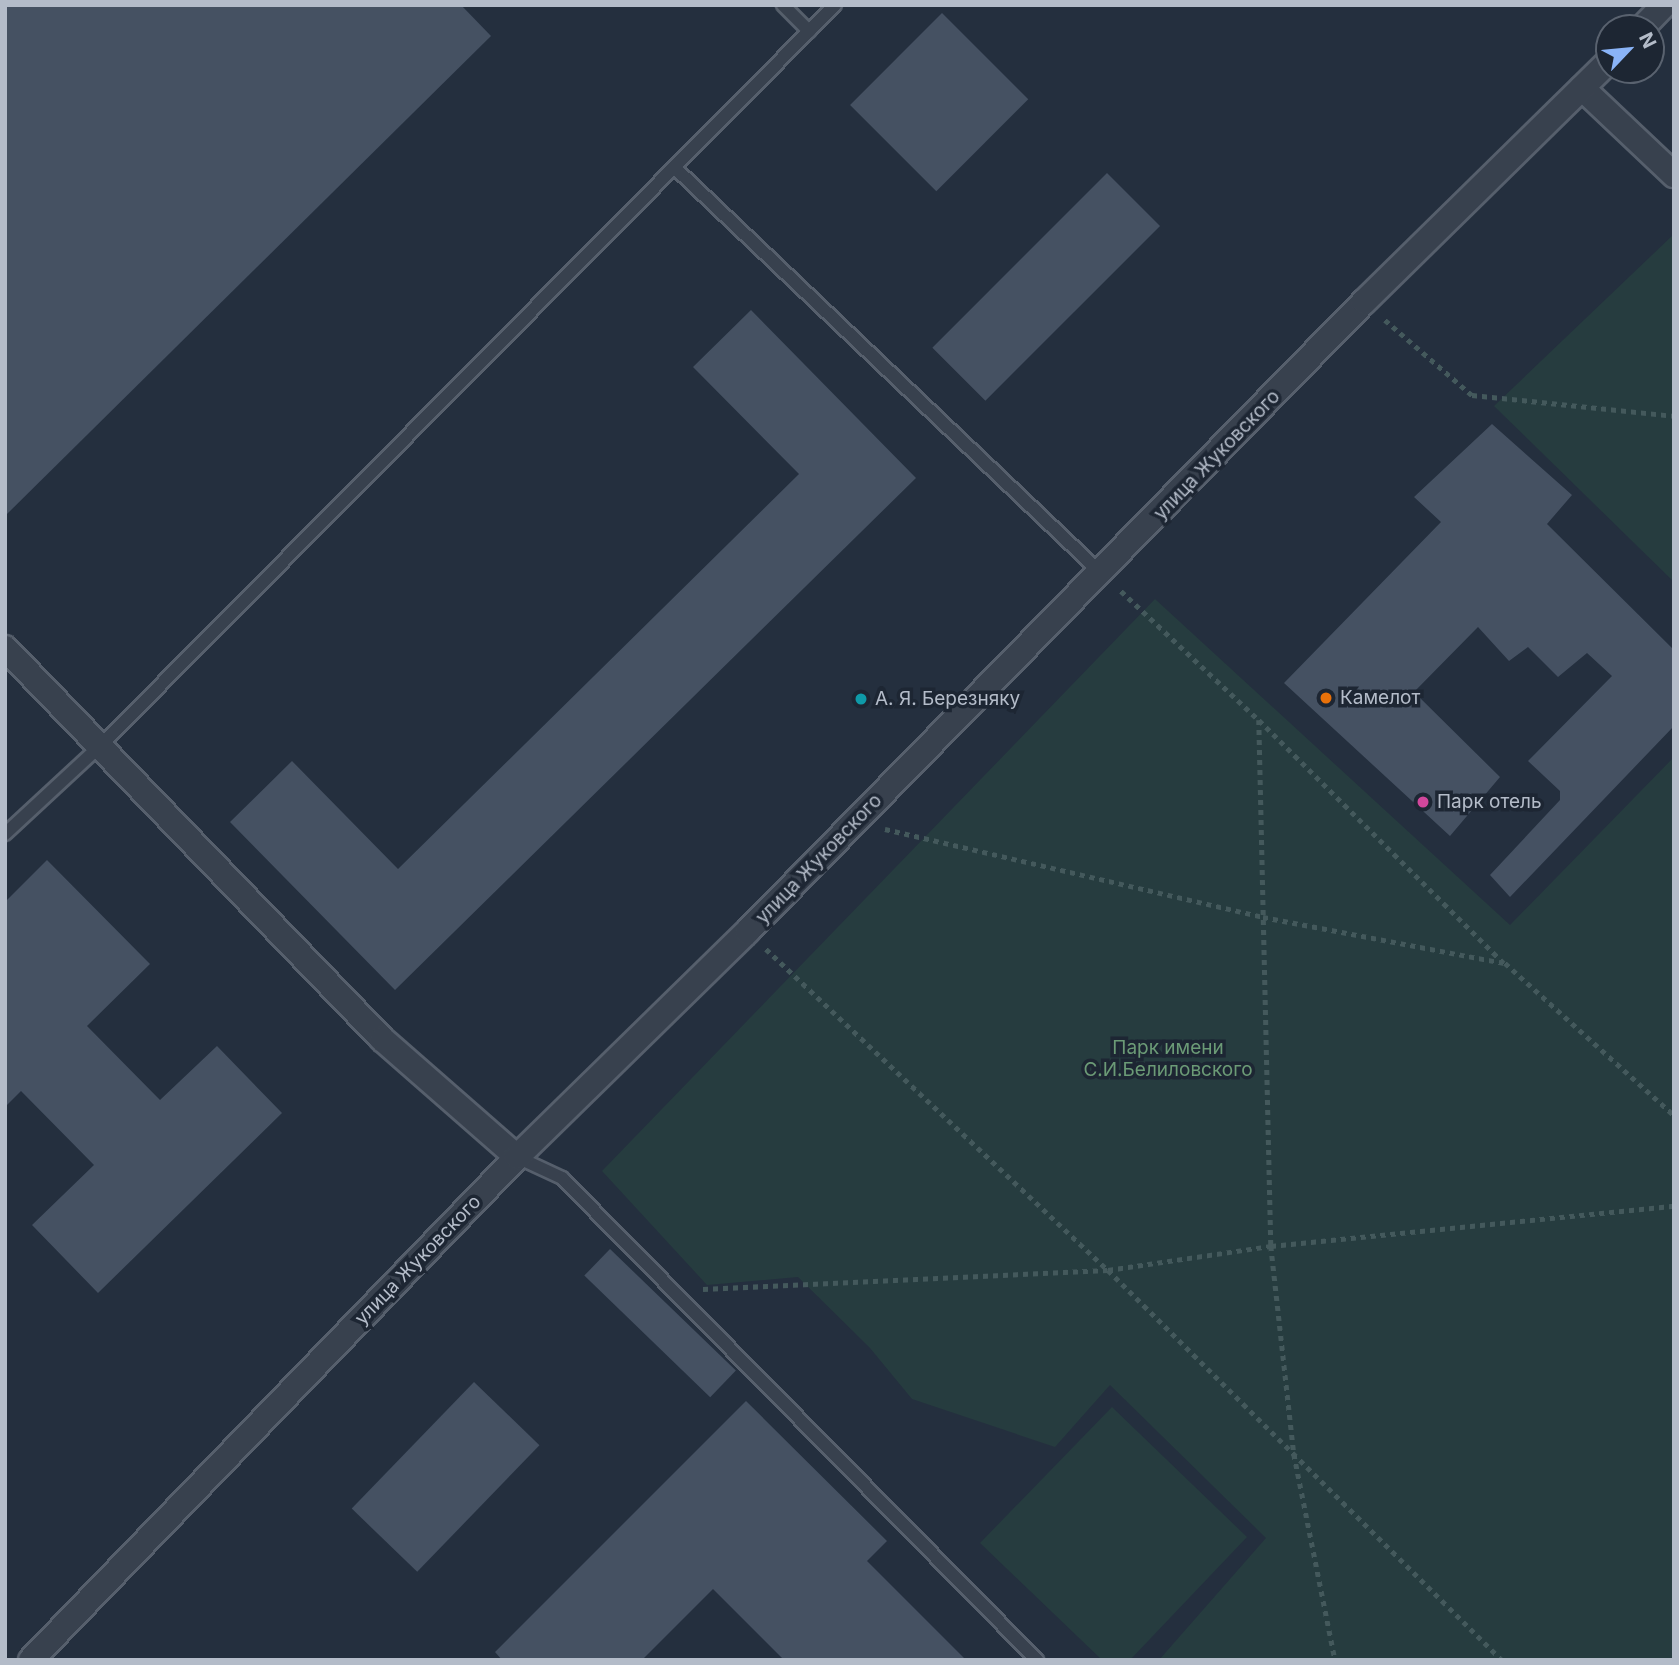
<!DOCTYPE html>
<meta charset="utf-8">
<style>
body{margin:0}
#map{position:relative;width:1679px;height:1665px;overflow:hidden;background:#242f3e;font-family:Inter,sans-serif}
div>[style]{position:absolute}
.green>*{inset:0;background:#263c3f}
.building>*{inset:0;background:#455162;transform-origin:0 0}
.path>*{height:4.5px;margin-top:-2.25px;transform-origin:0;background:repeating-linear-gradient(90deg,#44595c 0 5px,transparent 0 10px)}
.roads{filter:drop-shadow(2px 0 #565f6c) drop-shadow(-2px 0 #565f6c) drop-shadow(0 2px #565f6c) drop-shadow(0 -2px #565f6c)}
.lane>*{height:12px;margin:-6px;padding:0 6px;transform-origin:6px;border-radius:6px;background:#38414e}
.street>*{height:24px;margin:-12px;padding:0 12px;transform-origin:12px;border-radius:12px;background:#38414e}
.dots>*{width:19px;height:19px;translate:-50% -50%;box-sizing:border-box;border:4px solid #1d2633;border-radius:50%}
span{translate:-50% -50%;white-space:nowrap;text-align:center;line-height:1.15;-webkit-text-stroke:7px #1d2633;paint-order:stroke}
.street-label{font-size:19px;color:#b4bcc9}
.poi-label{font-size:19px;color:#b4bcc9}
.left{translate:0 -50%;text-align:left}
.park-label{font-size:19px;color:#6b9a76}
.frame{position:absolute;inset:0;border:7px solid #b4bcc9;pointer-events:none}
.north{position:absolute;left:1595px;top:14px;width:70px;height:70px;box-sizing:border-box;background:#1d2633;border:2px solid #59626f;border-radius:50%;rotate:64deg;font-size:19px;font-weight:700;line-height:28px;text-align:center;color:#b4bcc9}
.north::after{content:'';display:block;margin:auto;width:24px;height:32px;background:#8ab4f8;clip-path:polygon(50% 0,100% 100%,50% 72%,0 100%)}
</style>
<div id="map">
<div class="green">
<i style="clip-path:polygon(1674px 234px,1674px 582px,1494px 406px)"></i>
<i style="clip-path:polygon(1155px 599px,1510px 925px,1674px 757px,1674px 1660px,1159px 1660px,1266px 1538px,1110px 1385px,1055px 1447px,912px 1399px,870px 1348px,798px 1277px,707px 1285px,602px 1171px)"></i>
<i style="clip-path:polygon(1112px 1407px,1247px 1537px,1130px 1660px,1102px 1660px,980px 1543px)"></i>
</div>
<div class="building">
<i style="clip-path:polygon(5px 5px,461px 5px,491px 36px,5px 516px)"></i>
<i style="left:942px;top:13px;width:122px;height:130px;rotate:45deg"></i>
<i style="left:1107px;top:173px;width:75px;height:247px;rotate:45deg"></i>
<i style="clip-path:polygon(751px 310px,916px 478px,395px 990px,230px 822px,292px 761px,398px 869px,799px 474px,693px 367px)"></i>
<i style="clip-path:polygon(1492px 424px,1572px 495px,1547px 524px,1674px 650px,1674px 726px,1510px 897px,1490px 875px,1560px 800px,1560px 791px,1528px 761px,1612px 676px,1587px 653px,1558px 677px,1528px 647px,1509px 661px,1478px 627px,1414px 692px,1500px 777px,1450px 836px,1284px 683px,1441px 522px,1414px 497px)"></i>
<i style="clip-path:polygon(47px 860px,150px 964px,87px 1026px,160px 1100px,217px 1046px,282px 1113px,98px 1293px,32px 1225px,94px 1165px,21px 1091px,5px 1107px,5px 902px)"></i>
<i style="left:610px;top:1249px;width:175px;height:37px;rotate:44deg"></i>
<i style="left:474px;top:1382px;width:91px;height:176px;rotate:44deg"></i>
<i style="clip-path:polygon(746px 1401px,887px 1541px,867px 1561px,966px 1660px,784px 1660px,713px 1589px,642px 1660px,502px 1660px,495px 1652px)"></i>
</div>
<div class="path">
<i style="left:1385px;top:320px;width:115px;rotate:40.8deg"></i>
<i style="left:1472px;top:395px;width:203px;rotate:5.9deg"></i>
<i style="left:1121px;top:591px;width:189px;rotate:43.1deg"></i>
<i style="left:1259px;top:720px;width:345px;rotate:44.8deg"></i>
<i style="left:1259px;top:720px;width:526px;rotate:88.69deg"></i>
<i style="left:1271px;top:1246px;width:209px;rotate:83.7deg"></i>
<i style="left:1294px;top:1454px;width:210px;rotate:78.7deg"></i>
<i style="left:885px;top:829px;width:388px;rotate:13.1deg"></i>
<i style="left:1263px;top:917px;width:246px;rotate:10.8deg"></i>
<i style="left:1505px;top:963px;width:227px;rotate:42deg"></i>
<i style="left:766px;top:949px;width:469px;rotate:43.2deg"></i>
<i style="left:1108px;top:1270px;width:554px;rotate:44.71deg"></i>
<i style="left:703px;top:1289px;width:405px;rotate:-2.7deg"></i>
<i style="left:1108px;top:1270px;width:165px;rotate:-8.4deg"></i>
<i style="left:1271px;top:1246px;width:405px;rotate:-5.7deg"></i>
</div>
<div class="roads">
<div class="lane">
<i style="left:783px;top:5px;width:37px;rotate:45deg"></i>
<i style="left:674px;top:167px;width:591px;rotate:43.56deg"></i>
<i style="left:5px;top:834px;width:131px;rotate:-42.8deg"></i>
<i style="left:101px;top:745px;width:1042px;rotate:-45.23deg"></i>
<i style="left:517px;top:1157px;width:50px;rotate:25deg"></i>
<i style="left:562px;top:1178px;width:677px;rotate:45.42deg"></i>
</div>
<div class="street">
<i style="left:1642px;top:28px;width:32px;rotate:-46deg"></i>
<i style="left:1582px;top:88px;width:127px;rotate:43.4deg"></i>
<i style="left:5px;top:648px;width:543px;rotate:46.04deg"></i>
<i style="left:382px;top:1039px;width:179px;rotate:41.2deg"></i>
<i style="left:31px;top:1660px;width:699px;rotate:-45.98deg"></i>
<i style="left:517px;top:1157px;width:322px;rotate:-44.4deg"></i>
<i style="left:747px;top:932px;width:882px;rotate:-45.6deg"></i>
<i style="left:1364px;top:302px;width:344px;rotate:-44.5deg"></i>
</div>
</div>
<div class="dots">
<i style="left:1326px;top:698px;background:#e8710a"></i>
<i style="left:861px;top:699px;background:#0f9aa8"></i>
<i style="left:1423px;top:802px;background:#d1479c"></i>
</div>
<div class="street-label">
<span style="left:1217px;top:455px;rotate:-46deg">улица Жуковского</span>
<span style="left:819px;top:859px;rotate:-46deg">улица Жуковского</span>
<span style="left:418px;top:1260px;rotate:-46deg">улица Жуковского</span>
</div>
<div class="poi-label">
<span class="left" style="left:1340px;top:698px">Камелот</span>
<span class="left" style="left:875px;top:699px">А. Я. Березняку</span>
<span class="left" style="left:1437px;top:802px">Парк отель</span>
</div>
<div class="park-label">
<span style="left:1168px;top:1059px">Парк имени<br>С.И.Белиловского</span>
</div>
<div class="frame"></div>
<div class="north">N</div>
</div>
